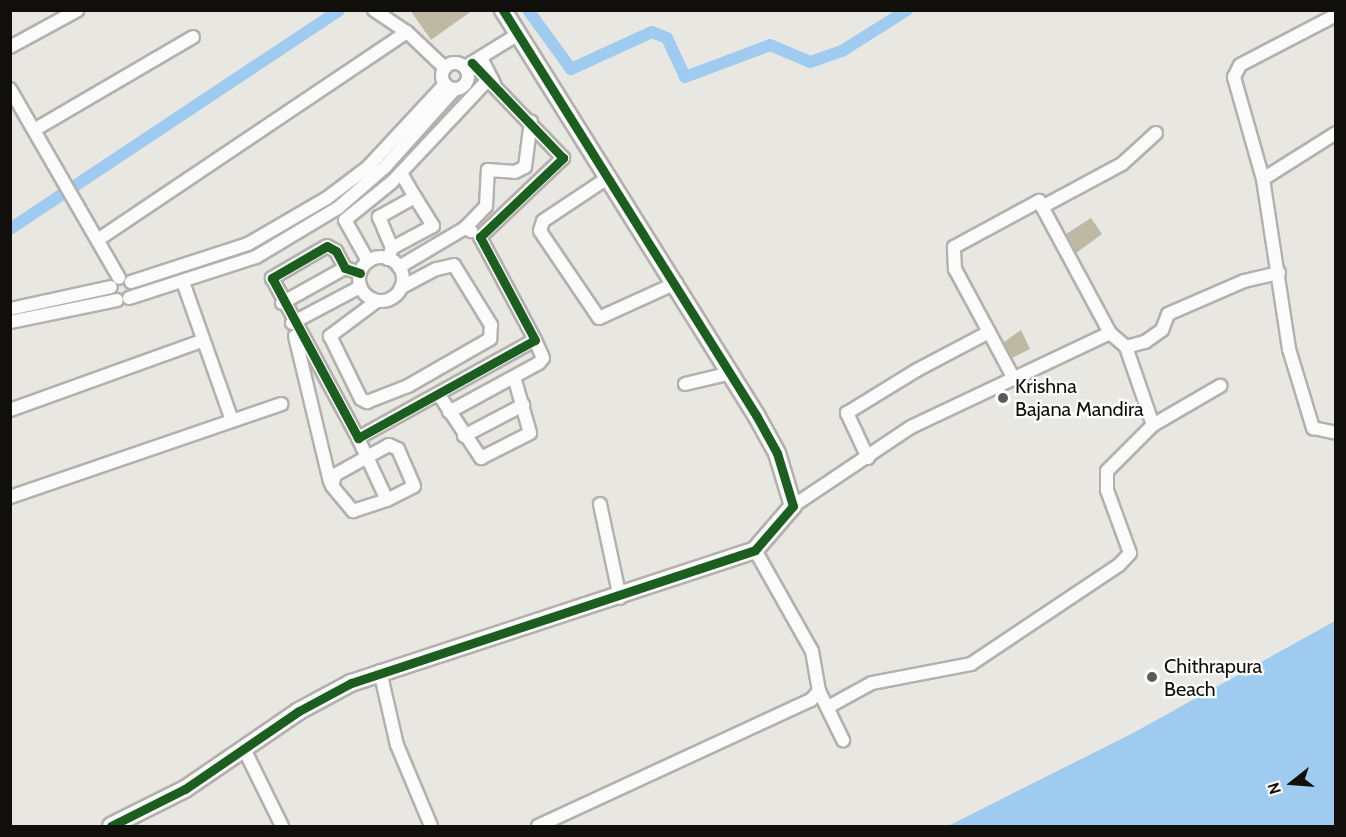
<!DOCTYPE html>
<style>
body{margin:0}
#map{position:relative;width:1346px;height:837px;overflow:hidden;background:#e8e7e2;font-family:Cabin,sans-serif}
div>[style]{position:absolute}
.water>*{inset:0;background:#9ecbef}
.canal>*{height:12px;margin:-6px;padding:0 6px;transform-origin:6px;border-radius:6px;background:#9ecbef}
.building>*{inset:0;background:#beb9a3}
.roads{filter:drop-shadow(2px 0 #b2b1ad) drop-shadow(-2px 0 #b2b1ad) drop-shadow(0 2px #b2b1ad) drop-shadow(0 -2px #b2b1ad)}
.street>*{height:12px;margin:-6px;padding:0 6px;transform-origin:6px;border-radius:6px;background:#fcfbfb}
.street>.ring{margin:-6px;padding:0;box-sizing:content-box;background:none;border:12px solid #fcfbfb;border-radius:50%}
.secondary>*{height:16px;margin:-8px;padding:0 8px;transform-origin:8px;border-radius:8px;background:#fcfbfb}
.cycleway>*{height:9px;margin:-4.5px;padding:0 4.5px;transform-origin:4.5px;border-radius:4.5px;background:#1b5e20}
.dots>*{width:16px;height:16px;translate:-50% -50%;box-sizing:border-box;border:3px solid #fff;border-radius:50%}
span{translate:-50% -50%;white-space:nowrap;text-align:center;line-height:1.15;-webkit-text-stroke:4.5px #fff;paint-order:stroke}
.poi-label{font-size:20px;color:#100f0b}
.left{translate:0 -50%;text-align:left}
.frame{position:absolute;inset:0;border:12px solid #100f0b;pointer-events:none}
.north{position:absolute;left:1262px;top:753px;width:60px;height:60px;-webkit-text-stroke:4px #fff;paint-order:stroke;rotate:253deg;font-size:16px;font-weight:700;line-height:24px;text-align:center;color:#100f0b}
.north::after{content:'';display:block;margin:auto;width:21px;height:27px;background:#100f0b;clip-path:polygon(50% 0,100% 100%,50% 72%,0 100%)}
</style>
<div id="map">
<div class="water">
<i style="clip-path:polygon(1335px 621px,1335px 826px,948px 826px,1133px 733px)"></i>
</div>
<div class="canal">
<i style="left:528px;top:10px;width:73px;rotate:53.9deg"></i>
<i style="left:571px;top:69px;width:89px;rotate:-24.6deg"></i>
<i style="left:652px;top:32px;width:16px;rotate:22deg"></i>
<i style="left:667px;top:38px;width:43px;rotate:65.2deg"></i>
<i style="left:685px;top:77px;width:91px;rotate:-20.6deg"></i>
<i style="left:770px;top:45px;width:43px;rotate:23deg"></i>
<i style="left:810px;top:62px;width:34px;rotate:-19deg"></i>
<i style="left:842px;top:51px;width:77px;rotate:-32.2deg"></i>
<i style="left:10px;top:229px;width:395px;rotate:-33.6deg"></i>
</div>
<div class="building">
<i style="clip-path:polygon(410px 10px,473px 10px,431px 40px)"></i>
<i style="clip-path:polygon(1091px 218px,1102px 234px,1076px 253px,1066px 234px)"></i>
<i style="clip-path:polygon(1021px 330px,1030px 349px,1012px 358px,1004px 342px)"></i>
</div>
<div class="roads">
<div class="street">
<i style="left:374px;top:10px;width:40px;rotate:34deg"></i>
<i style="left:407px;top:32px;width:52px;rotate:43.5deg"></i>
<i style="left:10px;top:47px;width:77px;rotate:-28.6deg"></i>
<i style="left:481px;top:58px;width:29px;rotate:63deg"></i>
<i class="ring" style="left:442px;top:63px;width:14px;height:14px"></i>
<i style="left:468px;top:65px;width:57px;rotate:-31.5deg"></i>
<i style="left:10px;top:89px;width:218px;rotate:60deg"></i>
<i style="left:34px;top:130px;width:184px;rotate:-30.3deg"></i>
<i style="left:1336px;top:133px;width:86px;rotate:147.8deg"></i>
<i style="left:1263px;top:179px;width:172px;rotate:81.3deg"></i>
<i style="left:1289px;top:349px;width:83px;rotate:73.1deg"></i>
<i style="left:1313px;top:428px;width:24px;rotate:12deg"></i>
<i style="left:401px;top:173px;width:28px;rotate:60deg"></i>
<i style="left:609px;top:177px;width:79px;rotate:146.3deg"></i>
<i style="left:543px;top:221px;width:10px;rotate:107deg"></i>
<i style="left:540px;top:231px;width:105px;rotate:55.9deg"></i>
<i style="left:599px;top:318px;width:85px;rotate:-24.4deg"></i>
<i style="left:1263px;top:179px;width:106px;rotate:-105.9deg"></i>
<i style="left:1234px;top:77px;width:13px;rotate:-63deg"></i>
<i style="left:1240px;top:65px;width:108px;rotate:-27.5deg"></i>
<i style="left:1042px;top:207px;width:91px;rotate:-28.3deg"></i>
<i style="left:1122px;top:164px;width:46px;rotate:-42.4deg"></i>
<i style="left:465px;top:228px;width:30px;rotate:-46deg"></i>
<i style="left:486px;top:206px;width:36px;rotate:-87deg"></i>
<i style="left:488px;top:170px;width:27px;rotate:4deg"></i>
<i style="left:515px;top:172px;width:11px;rotate:-27deg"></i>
<i style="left:525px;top:167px;width:46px;rotate:-82.6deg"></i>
<i style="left:99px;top:239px;width:371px;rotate:-33.9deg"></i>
<i class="ring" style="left:359px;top:257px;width:32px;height:32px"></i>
<i style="left:388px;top:259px;width:12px;rotate:-70deg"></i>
<i style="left:392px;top:248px;width:34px;rotate:-113deg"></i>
<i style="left:379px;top:217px;width:41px;rotate:-29.1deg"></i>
<i style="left:415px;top:197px;width:34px;rotate:58deg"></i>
<i style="left:433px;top:226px;width:47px;rotate:151.8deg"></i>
<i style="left:368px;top:261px;width:47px;rotate:-119.3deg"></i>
<i style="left:345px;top:220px;width:60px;rotate:-39deg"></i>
<i style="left:392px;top:182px;width:139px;rotate:-46.8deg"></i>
<i style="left:399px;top:267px;width:77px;rotate:-30.6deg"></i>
<i style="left:465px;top:228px;width:7px;rotate:27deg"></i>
<i style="left:360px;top:273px;width:16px;rotate:-162deg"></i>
<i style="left:345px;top:268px;width:19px;rotate:-118deg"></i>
<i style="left:336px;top:251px;width:10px;rotate:-151deg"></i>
<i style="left:327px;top:246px;width:64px;rotate:149.8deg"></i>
<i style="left:272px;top:278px;width:182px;rotate:61.7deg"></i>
<i style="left:358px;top:438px;width:202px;rotate:-29deg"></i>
<i style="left:535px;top:340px;width:117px;rotate:-118.1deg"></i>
<i style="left:480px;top:237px;width:115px;rotate:-43.6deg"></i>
<i style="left:563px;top:158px;width:132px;rotate:-133.8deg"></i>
<i style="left:131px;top:282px;width:123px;rotate:-18deg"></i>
<i style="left:248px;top:244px;width:91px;rotate:-30.2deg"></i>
<i style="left:327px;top:198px;width:51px;rotate:-37.1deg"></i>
<i style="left:368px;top:167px;width:113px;rotate:-47.1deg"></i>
<i style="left:183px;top:282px;width:146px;rotate:70.5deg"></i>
<i style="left:129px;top:298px;width:133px;rotate:-17.9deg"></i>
<i style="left:256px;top:257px;width:96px;rotate:-30.9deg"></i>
<i style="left:338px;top:208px;width:62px;rotate:-41.1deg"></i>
<i style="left:385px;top:167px;width:105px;rotate:-48.1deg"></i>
<i style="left:377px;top:301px;width:59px;rotate:143.3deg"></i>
<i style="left:330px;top:336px;width:70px;rotate:63.8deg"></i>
<i style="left:361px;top:399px;width:7px;rotate:27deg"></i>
<i style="left:367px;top:402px;width:44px;rotate:-21.3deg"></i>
<i style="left:408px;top:386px;width:95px;rotate:-29.8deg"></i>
<i style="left:490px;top:339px;width:14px;rotate:-86deg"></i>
<i style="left:491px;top:325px;width:70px;rotate:-121.7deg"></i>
<i style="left:454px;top:265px;width:18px;rotate:167deg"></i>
<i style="left:436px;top:269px;width:40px;rotate:152deg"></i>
<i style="left:282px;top:303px;width:72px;rotate:-29.1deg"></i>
<i style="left:10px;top:309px;width:103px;rotate:-12.3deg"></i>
<i style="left:10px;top:322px;width:109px;rotate:-11.6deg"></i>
<i style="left:292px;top:323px;width:77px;rotate:-27.9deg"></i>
<i style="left:989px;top:332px;width:72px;rotate:-118.4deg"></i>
<i style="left:955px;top:269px;width:22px;rotate:-93deg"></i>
<i style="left:954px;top:247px;width:97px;rotate:-28.4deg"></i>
<i style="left:1039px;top:201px;width:150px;rotate:61.7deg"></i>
<i style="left:295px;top:336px;width:150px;rotate:76.5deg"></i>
<i style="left:685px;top:384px;width:47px;rotate:-13.4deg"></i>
<i style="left:439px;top:395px;width:76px;rotate:56.3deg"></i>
<i style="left:481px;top:458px;width:55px;rotate:-27deg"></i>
<i style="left:530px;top:433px;width:58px;rotate:-105.9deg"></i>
<i style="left:10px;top:410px;width:204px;rotate:-19.8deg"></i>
<i style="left:449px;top:412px;width:102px;rotate:-28.6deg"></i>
<i style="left:539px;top:363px;width:6px;rotate:-51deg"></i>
<i style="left:543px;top:358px;width:20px;rotate:-114deg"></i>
<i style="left:1153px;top:425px;width:78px;rotate:-30.2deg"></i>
<i style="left:464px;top:436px;width:67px;rotate:-27.7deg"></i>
<i style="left:358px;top:438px;width:21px;rotate:65deg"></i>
<i style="left:367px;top:457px;width:47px;rotate:65.1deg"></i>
<i style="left:387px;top:500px;width:30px;rotate:-27deg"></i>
<i style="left:414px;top:486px;width:40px;rotate:-113.4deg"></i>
<i style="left:398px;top:449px;width:10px;rotate:-156deg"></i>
<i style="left:389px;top:445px;width:25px;rotate:151deg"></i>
<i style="left:367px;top:457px;width:37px;rotate:151deg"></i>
<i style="left:335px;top:475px;width:11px;rotate:105deg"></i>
<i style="left:332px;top:486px;width:33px;rotate:50deg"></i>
<i style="left:353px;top:511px;width:36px;rotate:-18deg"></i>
<i style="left:868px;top:458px;width:50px;rotate:-115deg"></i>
<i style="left:847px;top:413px;width:82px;rotate:-31.6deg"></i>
<i style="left:917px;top:370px;width:81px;rotate:-27.8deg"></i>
<i style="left:989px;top:332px;width:53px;rotate:62deg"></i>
<i style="left:10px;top:497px;width:287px;rotate:-18.9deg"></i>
<i style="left:600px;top:504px;width:96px;rotate:78deg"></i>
<i style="left:793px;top:506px;width:142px;rotate:-33.8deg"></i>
<i style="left:911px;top:427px;width:220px;rotate:-25.3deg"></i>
<i style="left:1110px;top:333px;width:21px;rotate:41deg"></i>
<i style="left:1126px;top:347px;width:20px;rotate:-15deg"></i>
<i style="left:1145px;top:342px;width:21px;rotate:-35deg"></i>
<i style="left:1162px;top:330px;width:17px;rotate:-69deg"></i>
<i style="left:1168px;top:314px;width:83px;rotate:-23.5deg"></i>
<i style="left:1244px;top:281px;width:36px;rotate:-13deg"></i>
<i style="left:755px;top:550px;width:116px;rotate:60.6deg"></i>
<i style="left:812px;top:651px;width:41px;rotate:80.1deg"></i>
<i style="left:819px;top:691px;width:55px;rotate:63.9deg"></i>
<i style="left:380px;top:671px;width:76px;rotate:77.1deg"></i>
<i style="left:397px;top:745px;width:88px;rotate:67.2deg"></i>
<i style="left:828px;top:707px;width:50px;rotate:-28.6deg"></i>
<i style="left:872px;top:683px;width:101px;rotate:-10.9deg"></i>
<i style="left:971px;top:664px;width:178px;rotate:-33.8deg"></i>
<i style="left:1119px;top:565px;width:16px;rotate:-47deg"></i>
<i style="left:1130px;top:553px;width:67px;rotate:-110.1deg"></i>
<i style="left:1107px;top:490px;width:19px;rotate:-90deg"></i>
<i style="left:1107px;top:471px;width:65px;rotate:-45deg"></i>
<i style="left:1153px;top:425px;width:83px;rotate:-109.1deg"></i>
<i style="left:244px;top:749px;width:86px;rotate:63.7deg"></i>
<i style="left:538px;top:826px;width:301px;rotate:-24.8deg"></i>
<i style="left:811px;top:700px;width:12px;rotate:-48deg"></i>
</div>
<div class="secondary">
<i style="left:111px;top:826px;width:83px;rotate:-26.6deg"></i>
<i style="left:185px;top:789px;width:138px;rotate:-34.4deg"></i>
<i style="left:299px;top:711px;width:59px;rotate:-28.3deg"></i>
<i style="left:351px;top:683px;width:425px;rotate:-18.2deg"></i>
<i style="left:755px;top:550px;width:58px;rotate:-49.2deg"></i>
<i style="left:793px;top:506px;width:55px;rotate:-106.8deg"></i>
<i style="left:777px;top:453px;width:43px;rotate:-118.9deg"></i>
<i style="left:756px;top:415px;width:478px;rotate:-122deg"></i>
</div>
</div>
<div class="cycleway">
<i style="left:360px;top:273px;width:16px;rotate:-162deg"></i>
<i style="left:345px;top:268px;width:19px;rotate:-118deg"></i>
<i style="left:336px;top:251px;width:10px;rotate:-151deg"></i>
<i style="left:327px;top:246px;width:64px;rotate:149.8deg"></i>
<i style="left:272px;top:278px;width:182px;rotate:61.7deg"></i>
<i style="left:358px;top:438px;width:202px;rotate:-29deg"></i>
<i style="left:535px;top:340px;width:117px;rotate:-118.1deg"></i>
<i style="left:480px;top:237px;width:115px;rotate:-43.6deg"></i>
<i style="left:563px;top:158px;width:132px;rotate:-133.8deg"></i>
<i style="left:111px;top:826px;width:83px;rotate:-26.6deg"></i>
<i style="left:185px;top:789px;width:138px;rotate:-34.4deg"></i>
<i style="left:299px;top:711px;width:59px;rotate:-28.3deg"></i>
<i style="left:351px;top:683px;width:425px;rotate:-18.2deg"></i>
<i style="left:755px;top:550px;width:58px;rotate:-49.2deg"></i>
<i style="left:793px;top:506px;width:55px;rotate:-106.8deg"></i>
<i style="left:777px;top:453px;width:43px;rotate:-118.9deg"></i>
<i style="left:756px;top:415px;width:478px;rotate:-122deg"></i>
</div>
<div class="dots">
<i style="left:1003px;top:398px;background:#5c5b56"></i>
<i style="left:1152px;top:677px;background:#5c5b56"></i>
</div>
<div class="poi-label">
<span class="left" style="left:1015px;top:398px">Krishna<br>Bajana Mandira</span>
<span class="left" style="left:1164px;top:678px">Chithrapura<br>Beach</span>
</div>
<div class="frame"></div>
<div class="north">N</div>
</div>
